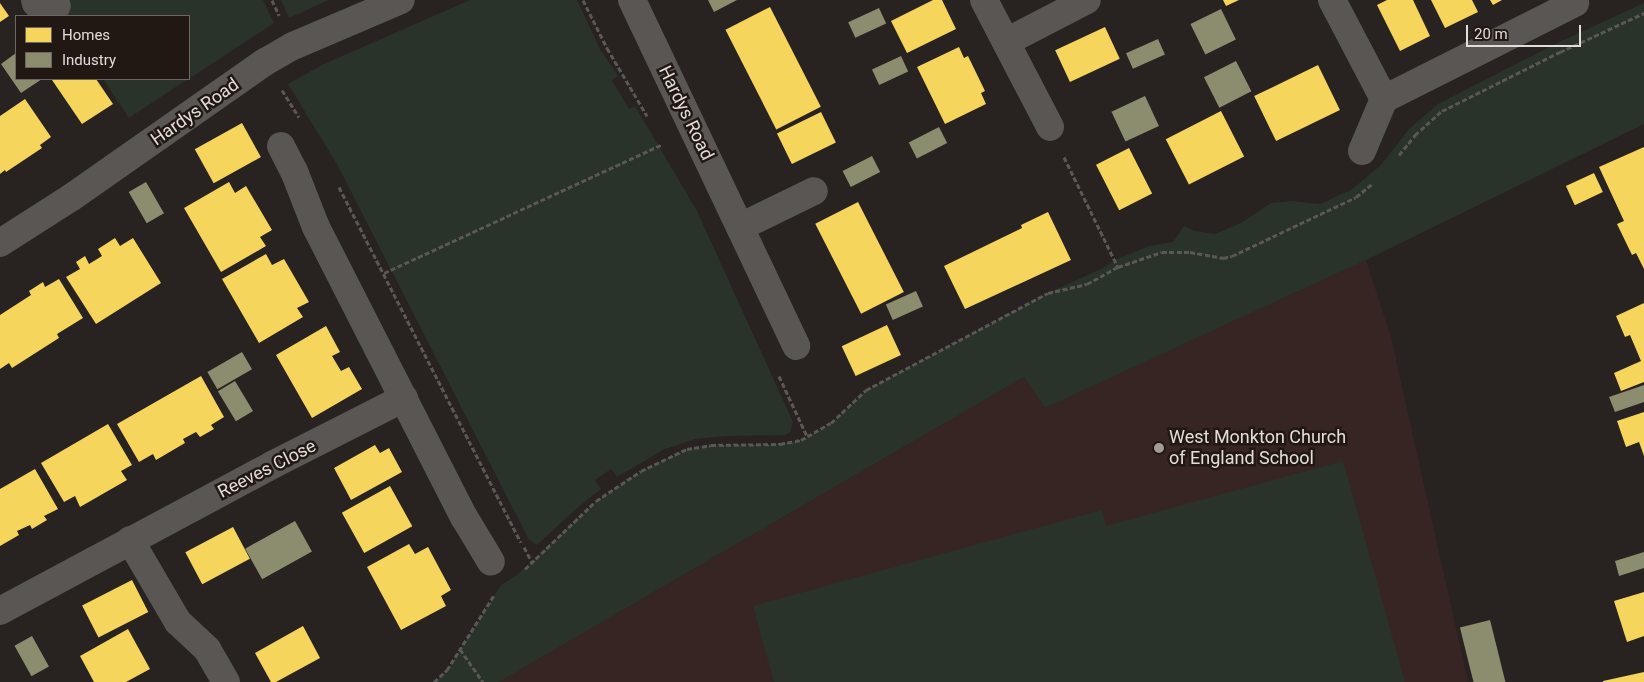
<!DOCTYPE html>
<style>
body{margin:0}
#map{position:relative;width:1644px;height:682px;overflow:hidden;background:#282220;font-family:Roboto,sans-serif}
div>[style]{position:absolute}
.education>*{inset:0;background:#372523}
.green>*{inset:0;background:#293329}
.homes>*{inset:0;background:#f6d55c;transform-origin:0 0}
.industry>*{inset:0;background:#8c8c6e;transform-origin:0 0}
.path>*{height:3px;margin-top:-1.5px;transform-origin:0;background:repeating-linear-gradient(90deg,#5a5754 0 5px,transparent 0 7.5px)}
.minor>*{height:28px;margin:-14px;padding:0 14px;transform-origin:14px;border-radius:14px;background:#595653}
.dots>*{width:14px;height:14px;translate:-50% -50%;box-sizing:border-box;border:2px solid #211813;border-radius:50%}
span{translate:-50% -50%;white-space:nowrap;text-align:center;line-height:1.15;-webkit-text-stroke:5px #211813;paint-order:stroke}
.street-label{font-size:18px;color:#e3dcd8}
.poi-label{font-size:18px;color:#e3dcd8}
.left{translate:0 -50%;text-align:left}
.legend{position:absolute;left:15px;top:15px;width:175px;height:65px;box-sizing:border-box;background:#211813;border:1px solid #6f6662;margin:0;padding:6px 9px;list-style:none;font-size:15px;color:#e3dcd8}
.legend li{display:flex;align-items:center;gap:10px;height:25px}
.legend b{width:25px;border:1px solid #6f6662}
.scale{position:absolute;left:1466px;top:25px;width:115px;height:22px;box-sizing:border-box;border:2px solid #e3dcd8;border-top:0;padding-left:6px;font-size:15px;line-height:18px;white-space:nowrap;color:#e3dcd8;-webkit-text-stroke:4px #211813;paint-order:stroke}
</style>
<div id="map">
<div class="education">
<i style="clip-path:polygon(1366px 260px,1391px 337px,1468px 682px,499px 682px,1024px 377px,1045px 408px)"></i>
</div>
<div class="green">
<i style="clip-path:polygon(61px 0,263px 0,274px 23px,189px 79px,189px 16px,59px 16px)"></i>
<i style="clip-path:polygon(281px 0,329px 0,289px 18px)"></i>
<i style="clip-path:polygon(470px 0,577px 0,600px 49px,618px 76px,612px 80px,629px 109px,635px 106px,697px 211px,793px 422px,790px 432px,785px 435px,728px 436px,695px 439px,663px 450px,617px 477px,611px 469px,595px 480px,601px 489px,576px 509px,537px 545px,529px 540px,338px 166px,288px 84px,322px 65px)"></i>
<i style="clip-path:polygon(1644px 3px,1644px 124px,1366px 260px,1045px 408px,1024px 377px,499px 682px,434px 682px,447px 670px,501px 585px,517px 575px,596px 501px,641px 471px,687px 449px,711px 445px,780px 444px,801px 440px,831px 423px,866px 390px,1048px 293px,1103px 268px,1115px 260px,1149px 246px,1173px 242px,1184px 226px,1195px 231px,1215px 234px,1241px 223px,1271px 203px,1292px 201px,1320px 204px,1351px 190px,1381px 165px,1409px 129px,1438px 104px,1555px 44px)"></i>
<i style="clip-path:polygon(103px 79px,188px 79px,129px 118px)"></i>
<i style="clip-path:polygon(1343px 461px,1405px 682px,774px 682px,753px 606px,1102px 510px,1106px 526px)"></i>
</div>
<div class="homes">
<i style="clip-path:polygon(933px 0,942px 0,956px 29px,907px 53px,891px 21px)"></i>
<i style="clip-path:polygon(1223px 0,1239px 0,1226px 6px)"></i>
<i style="clip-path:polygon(1387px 0,1413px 0,1430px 36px,1400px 51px,1377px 5px)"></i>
<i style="clip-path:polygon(1431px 0,1472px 0,1478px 12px,1445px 28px)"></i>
<i style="clip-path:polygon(1490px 0,1502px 0,1493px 5px)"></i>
<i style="clip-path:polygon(0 3px,9px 16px,0 22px)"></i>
<i style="left:770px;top:7px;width:112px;height:50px;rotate:63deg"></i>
<i style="left:1105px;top:27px;width:35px;height:55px;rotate:65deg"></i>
<i style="clip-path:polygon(959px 47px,964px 58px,968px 56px,985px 91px,981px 93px,986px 104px,945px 124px,917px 67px)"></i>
<i style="left:1318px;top:65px;width:50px;height:71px;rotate:64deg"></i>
<i style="clip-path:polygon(53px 79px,96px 79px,113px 104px,82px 124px,52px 80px)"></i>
<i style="clip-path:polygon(25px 99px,51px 137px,40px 145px,42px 148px,6px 172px,5px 170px,0 174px,0 116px)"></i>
<i style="left:1221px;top:111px;width:51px;height:62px;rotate:63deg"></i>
<i style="left:821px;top:112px;width:34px;height:49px;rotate:64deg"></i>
<i style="left:242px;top:123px;width:39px;height:54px;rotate:61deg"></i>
<i style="clip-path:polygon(1644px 147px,1644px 269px,1636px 253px,1632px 255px,1617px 224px,1624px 221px,1599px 167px)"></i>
<i style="left:1129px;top:148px;width:51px;height:37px;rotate:63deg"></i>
<i style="left:1594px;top:173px;width:21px;height:31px;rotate:65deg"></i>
<i style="clip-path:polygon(229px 182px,235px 193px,246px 186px,272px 230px,260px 237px,266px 246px,221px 272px,184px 208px)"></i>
<i style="left:858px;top:202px;width:101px;height:48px;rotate:63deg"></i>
<i style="clip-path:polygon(1048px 212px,1071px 260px,965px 309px,944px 266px,1022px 228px,1021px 225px)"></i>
<i style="clip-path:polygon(115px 238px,120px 246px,133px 238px,161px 283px,96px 324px,66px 277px,80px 269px,76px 262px,85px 256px,89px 264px,102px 256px,98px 249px)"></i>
<i style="clip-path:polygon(266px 254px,272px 265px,284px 259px,309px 302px,297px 308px,303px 317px,259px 343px,222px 279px)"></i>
<i style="clip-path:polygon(59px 279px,83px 318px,57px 334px,59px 338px,12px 368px,9px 363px,0 369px,0 315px,31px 295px,29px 291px,43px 282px,45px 287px)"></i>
<i style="clip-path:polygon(1644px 303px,1644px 382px,1621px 391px,1614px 373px,1641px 361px,1630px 335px,1625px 337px,1616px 316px)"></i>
<i style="left:887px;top:325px;width:33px;height:50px;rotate:65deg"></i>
<i style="clip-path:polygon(326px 326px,340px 352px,332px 356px,341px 371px,349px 367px,362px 389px,312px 418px,276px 355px)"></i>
<i style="clip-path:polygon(201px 376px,224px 417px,211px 425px,214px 429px,200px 437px,196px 432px,183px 439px,185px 443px,156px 460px,153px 454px,139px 462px,117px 424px)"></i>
<i style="clip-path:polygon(1644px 412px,1644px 456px,1639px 442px,1626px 447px,1617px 421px)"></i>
<i style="clip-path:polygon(108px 424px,132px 465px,121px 471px,127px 480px,80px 507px,75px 496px,64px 502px,41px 463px)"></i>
<i style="clip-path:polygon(375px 445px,380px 453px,389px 448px,402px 472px,351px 500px,334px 468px)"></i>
<i style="clip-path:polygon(35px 469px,58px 509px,44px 516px,47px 520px,32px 529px,30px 525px,17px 531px,19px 535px,0 546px,0 489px)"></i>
<i style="left:390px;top:486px;width:46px;height:55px;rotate:61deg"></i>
<i style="left:233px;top:527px;width:36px;height:54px;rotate:62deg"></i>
<i style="clip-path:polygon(409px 544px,415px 554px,428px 547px,451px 590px,441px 596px,446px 606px,401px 630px,367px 567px)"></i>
<i style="left:132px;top:580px;width:36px;height:56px;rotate:63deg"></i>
<i style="clip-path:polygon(1644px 592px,1644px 636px,1627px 642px,1614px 601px)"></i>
<i style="clip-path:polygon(303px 626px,320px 658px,276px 682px,271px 682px,255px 653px)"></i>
<i style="clip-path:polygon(128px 629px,150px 669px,126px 682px,94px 682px,80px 656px)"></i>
<i style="clip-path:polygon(1644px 672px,1644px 682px,1603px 682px,1603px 681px)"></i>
</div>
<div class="industry">
<i style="clip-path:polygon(708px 0,737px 0,714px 12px)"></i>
<i style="left:879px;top:8px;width:17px;height:34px;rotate:65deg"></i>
<i style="left:1221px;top:9px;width:34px;height:34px;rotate:64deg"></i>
<i style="left:1158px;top:39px;width:17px;height:35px;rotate:66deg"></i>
<i style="clip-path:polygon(16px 53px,16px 79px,42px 79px,21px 93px,1px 64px)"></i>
<i style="left:901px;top:56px;width:17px;height:32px;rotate:65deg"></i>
<i style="left:1236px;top:61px;width:34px;height:36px;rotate:63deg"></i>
<i style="left:1145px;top:96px;width:33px;height:37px;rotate:65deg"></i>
<i style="left:939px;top:127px;width:18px;height:34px;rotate:63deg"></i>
<i style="left:872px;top:156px;width:18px;height:33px;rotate:63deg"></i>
<i style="left:146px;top:182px;width:36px;height:20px;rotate:60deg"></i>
<i style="left:916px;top:291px;width:17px;height:33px;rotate:66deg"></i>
<i style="left:242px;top:352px;width:20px;height:40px;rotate:60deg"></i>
<i style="left:235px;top:381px;width:35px;height:20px;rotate:59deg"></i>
<i style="clip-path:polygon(1644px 385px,1644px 402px,1615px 412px,1609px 397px)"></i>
<i style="left:295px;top:521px;width:35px;height:57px;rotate:61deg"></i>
<i style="clip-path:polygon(1644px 552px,1644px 568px,1619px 576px,1615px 561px)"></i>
<i style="left:1490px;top:620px;width:64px;height:31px;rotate:76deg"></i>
<i style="left:32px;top:636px;width:35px;height:20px;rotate:61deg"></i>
</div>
<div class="path">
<i style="left:272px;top:0;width:17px;rotate:65deg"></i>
<i style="left:583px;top:0;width:54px;rotate:63.4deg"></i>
<i style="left:607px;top:48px;width:79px;rotate:59.5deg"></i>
<i style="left:282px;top:90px;width:32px;rotate:58deg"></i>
<i style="left:1399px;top:155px;width:26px;rotate:-51deg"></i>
<i style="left:1415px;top:135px;width:36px;rotate:-42deg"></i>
<i style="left:1442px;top:111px;width:132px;rotate:-26.6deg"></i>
<i style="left:1560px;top:52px;width:93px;rotate:-24.9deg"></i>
<i style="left:1064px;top:157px;width:123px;rotate:63.9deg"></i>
<i style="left:339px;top:187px;width:399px;rotate:62.9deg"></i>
<i style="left:384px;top:273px;width:307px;rotate:-24.8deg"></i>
<i style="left:779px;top:376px;width:66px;rotate:65deg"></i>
<i style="left:524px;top:547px;width:17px;rotate:62deg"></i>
<i style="left:525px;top:569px;width:98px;rotate:-43.8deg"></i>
<i style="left:596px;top:501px;width:54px;rotate:-33.7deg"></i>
<i style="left:641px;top:471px;width:51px;rotate:-25.6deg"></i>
<i style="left:687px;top:449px;width:24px;rotate:-9deg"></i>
<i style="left:711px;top:445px;width:69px;rotate:-0.8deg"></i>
<i style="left:780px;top:444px;width:21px;rotate:-11deg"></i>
<i style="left:801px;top:440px;width:34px;rotate:-30deg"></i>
<i style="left:831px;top:423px;width:48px;rotate:-43.3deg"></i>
<i style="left:866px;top:390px;width:206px;rotate:-28.1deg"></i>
<i style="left:1048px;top:293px;width:40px;rotate:-13deg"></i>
<i style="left:1087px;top:284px;width:35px;rotate:-29deg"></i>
<i style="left:1118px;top:267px;width:46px;rotate:-18.8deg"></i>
<i style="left:1162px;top:252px;width:28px"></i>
<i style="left:1190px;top:252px;width:34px;rotate:10deg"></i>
<i style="left:1223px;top:258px;width:9px;rotate:-13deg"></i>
<i style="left:1232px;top:256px;width:137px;rotate:-25.4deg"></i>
<i style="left:1356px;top:197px;width:21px;rotate:-39deg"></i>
<i style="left:460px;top:649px;width:40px;rotate:55.1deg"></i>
<i style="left:434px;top:682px;width:18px;rotate:-43deg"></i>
<i style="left:447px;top:670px;width:89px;rotate:-57.9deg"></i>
</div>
<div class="minor">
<i style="left:35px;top:0;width:3px;rotate:72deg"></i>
<i style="left:36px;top:3px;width:21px;rotate:8deg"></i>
<i style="left:632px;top:0;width:383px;rotate:64.6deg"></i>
<i style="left:984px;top:0;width:143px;rotate:62.5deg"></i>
<i style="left:1332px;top:0;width:112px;rotate:62.3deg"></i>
<i style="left:1384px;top:99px;width:214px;rotate:-26.7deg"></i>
<i style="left:1006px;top:42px;width:91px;rotate:-27.4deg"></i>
<i style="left:281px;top:146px;width:28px;rotate:63deg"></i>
<i style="left:294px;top:171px;width:60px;rotate:68.6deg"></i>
<i style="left:316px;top:227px;width:326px;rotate:63deg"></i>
<i style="left:464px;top:517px;width:52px;rotate:59deg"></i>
<i style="left:1362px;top:151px;width:56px;rotate:-67.1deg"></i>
<i style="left:740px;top:227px;width:82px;rotate:-25.9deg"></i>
<i style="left:0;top:243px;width:85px;rotate:-32.6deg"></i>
<i style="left:72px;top:197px;width:236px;rotate:-35deg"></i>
<i style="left:265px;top:62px;width:32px;rotate:-30deg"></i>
<i style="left:293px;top:46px;width:117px;rotate:-23.1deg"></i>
<i style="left:130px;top:540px;width:95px;rotate:59.7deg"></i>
<i style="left:178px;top:622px;width:40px;rotate:43deg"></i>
<i style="left:207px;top:649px;width:38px;rotate:60deg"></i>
<i style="left:0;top:611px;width:309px;rotate:-28.2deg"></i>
<i style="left:272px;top:465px;width:148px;rotate:-26.9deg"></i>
</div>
<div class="dots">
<i style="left:1159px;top:448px;background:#a29b98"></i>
</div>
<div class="street-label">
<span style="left:195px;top:112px;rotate:-35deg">Hardys Road</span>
<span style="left:686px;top:113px;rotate:64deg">Hardys Road</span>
<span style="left:267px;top:469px;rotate:-27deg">Reeves Close</span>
</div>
<div class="poi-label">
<span class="left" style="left:1169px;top:448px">West Monkton Church<br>of England School</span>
</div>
<ul class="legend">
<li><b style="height:14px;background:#f6d55c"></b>Homes</li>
<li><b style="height:14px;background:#8c8c6e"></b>Industry</li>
</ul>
<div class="scale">20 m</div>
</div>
